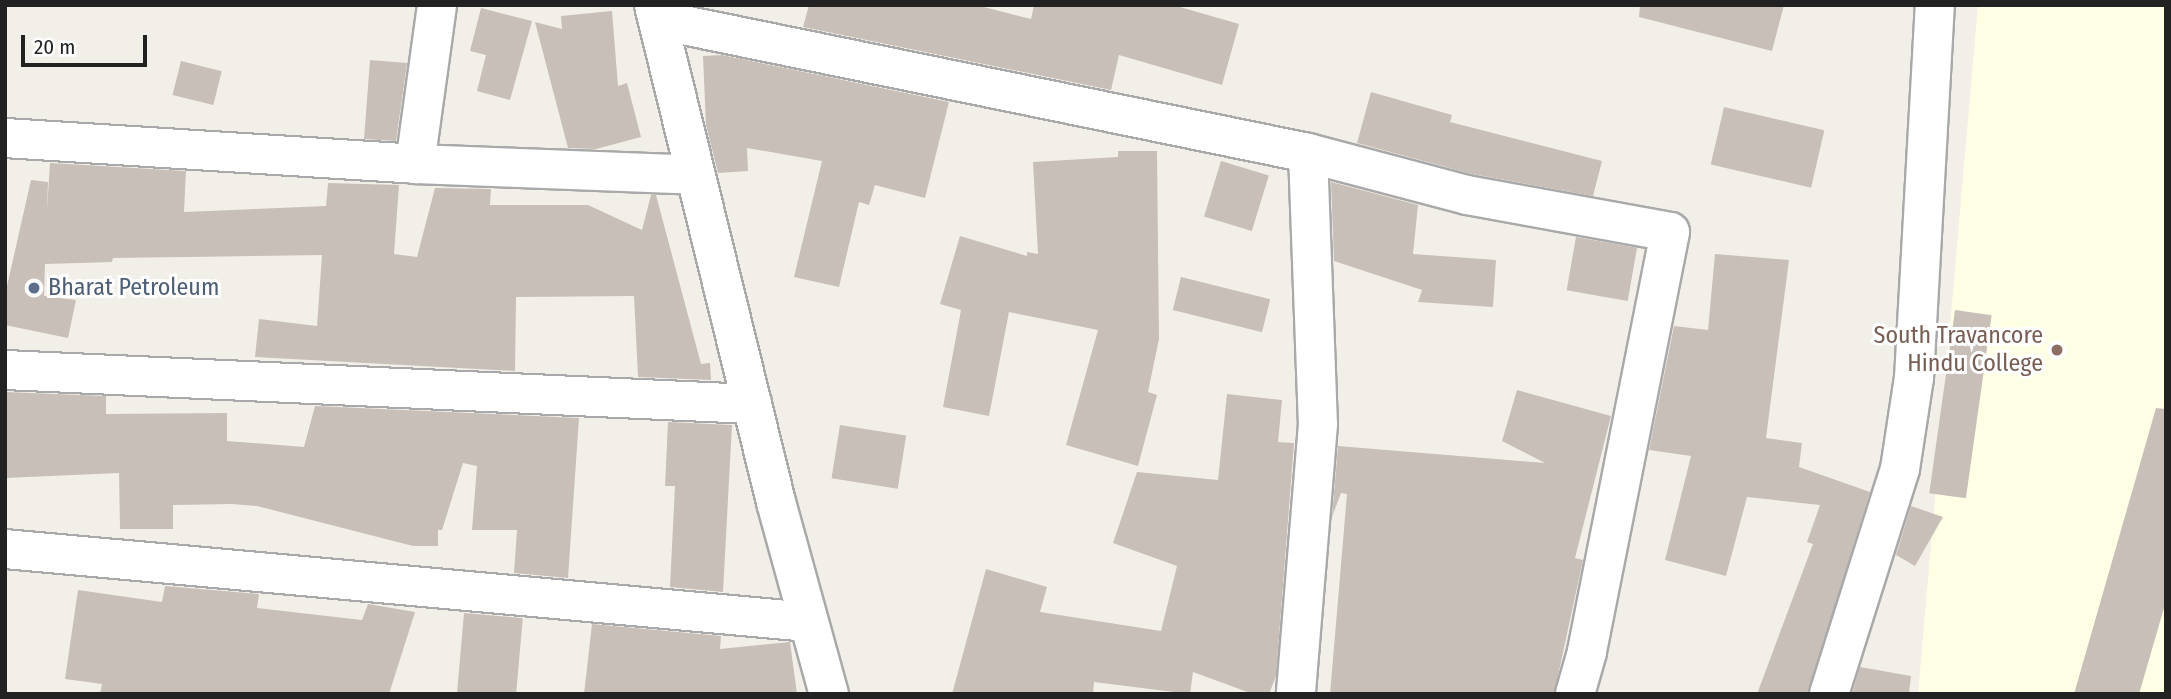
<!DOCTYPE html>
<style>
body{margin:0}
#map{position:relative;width:2171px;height:699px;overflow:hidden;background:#f2efe9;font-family:"Fira Sans Condensed",sans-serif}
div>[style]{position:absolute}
.education>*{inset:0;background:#ffffe5}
.building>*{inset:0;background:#c7bfb8;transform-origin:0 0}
.roads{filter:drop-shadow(2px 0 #a9a9a9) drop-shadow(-2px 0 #a9a9a9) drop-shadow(0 2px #a9a9a9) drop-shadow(0 -2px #a9a9a9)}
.minor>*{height:38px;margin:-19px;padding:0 19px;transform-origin:19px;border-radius:19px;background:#fff}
.dots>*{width:19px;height:19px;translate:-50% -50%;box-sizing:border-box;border:4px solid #fff;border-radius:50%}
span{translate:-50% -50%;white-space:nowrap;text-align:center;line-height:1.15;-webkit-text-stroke:6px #fff;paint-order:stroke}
.service-label{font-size:24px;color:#4e5e75}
.left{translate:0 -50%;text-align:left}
.education-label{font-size:24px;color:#785e54}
.right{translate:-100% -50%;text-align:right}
.frame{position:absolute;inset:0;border:7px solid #222;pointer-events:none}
.scale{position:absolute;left:21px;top:35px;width:126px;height:32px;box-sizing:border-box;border:4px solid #222;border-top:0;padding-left:9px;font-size:21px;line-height:24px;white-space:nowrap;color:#222;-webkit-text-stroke:5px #fff;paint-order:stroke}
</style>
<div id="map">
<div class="education">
<i style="clip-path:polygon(1978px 5px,2166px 5px,2166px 694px,1918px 694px)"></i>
</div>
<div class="building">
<i style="clip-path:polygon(809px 5px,976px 5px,1031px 19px,1034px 5px,1173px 5px,1239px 24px,1222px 85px,1119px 55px,1111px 90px,803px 27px)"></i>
<i style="clip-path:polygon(1640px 5px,1784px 5px,1772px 51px,1639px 17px)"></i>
<i style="clip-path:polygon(481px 8px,532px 21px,510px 100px,477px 91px,486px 55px,470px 51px)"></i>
<i style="clip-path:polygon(612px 11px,618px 86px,627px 83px,641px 137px,596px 149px,568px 148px,535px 22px,562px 29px,561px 16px)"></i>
<i style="clip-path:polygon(722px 55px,949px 102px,925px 198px,875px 185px,869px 205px,859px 202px,839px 287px,794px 277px,822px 161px,747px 148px,748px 171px,718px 173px,706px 125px,703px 56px)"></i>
<i style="clip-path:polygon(370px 60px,407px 63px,396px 141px,364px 139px)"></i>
<i style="left:181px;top:61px;width:42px;height:35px;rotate:14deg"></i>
<i style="clip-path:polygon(1371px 92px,1452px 115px,1450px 122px,1602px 161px,1593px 196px,1472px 174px,1357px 143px)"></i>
<i style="left:1724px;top:107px;width:103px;height:59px;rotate:13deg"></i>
<i style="clip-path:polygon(1118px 151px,1157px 151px,1159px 339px,1148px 392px,1157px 395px,1138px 466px,1066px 445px,1098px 330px,1009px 312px,989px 416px,943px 407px,961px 310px,940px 304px,960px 236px,1027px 256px,1027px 252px,1038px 254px,1033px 162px,1118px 157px)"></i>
<i style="left:1221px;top:161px;width:50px;height:58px;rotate:17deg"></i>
<i style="clip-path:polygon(50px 163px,186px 171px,184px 212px,326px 206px,328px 183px,399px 185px,394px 254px,417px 257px,435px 188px,491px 189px,490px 205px,588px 205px,642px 230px,651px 195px,656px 195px,701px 364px,710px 363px,711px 380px,638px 377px,634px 296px,516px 297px,515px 371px,255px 357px,259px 319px,317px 326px,322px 255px,113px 258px,112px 262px,45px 264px,44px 296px,76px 300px,68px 338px,5px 325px,5px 295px,31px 180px,48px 182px,47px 210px)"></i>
<i style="clip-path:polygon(1331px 182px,1418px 205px,1413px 254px,1496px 260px,1493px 307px,1418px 302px,1422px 290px,1334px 261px)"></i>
<i style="left:1576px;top:237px;width:62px;height:54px;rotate:10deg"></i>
<i style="clip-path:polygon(1715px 254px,1789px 260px,1766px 438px,1802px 443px,1799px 467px,1870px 492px,1808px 694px,1757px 694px,1813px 544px,1807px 542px,1820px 505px,1747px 497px,1726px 576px,1665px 560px,1691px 456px,1649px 450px,1674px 326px,1708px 330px)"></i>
<i style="left:1181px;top:277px;width:92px;height:34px;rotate:14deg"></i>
<i style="left:1955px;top:310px;width:37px;height:185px;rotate:8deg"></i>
<i style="clip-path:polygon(1517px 390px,1611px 416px,1575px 558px,1583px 560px,1554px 694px,1330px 694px,1347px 494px,1341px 493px,1332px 517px,1338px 446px,1545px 463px,1502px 441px)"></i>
<i style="clip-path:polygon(5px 392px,106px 396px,106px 414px,227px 413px,227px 441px,304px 447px,315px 406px,579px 418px,568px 578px,514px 573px,517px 530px,472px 530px,477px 466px,463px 463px,442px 530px,438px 530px,438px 546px,413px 546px,257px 506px,232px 504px,173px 505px,173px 529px,120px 529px,119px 473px,5px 478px)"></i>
<i style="clip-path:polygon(1227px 394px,1282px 400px,1278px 442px,1294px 443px,1276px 676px,1269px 694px,1253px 694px,1193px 672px,1190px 694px,1094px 682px,1093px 694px,952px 694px,986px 569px,1047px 587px,1040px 612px,1161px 631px,1177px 566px,1113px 543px,1137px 472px,1218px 480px)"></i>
<i style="clip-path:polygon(2156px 408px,2166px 409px,2166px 601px,2139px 694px,2074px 694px)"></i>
<i style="clip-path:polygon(668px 422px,732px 425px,723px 592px,670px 587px,675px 486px,665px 486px)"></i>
<i style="left:840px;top:425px;width:67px;height:54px;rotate:9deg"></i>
<i style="clip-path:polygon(1911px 506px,1943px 517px,1915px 566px,1896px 555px)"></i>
<i style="clip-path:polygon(165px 586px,259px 594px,257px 608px,362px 620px,368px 604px,415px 612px,389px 694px,100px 694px,102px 684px,65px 679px,78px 590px,162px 602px)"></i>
<i style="left:464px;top:613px;width:59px;height:81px;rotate:5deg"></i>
<i style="clip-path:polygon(592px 624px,721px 636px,720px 649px,790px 642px,797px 694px,584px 694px)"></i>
<i style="clip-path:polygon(1860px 667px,1911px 676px,1909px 694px,1852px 694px)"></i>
</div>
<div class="roads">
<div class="minor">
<i style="left:654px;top:5px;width:512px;rotate:76.21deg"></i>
<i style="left:776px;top:502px;width:199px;rotate:74.6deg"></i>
<i style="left:659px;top:20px;width:662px;rotate:11.58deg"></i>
<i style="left:1308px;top:153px;width:271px;rotate:87.9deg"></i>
<i style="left:1318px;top:424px;width:271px;rotate:94.7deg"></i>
<i style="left:5px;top:138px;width:411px;rotate:3.6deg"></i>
<i style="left:415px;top:164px;width:280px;rotate:2.2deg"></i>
<i style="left:1308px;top:153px;width:164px;rotate:14.8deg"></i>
<i style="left:1467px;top:195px;width:206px;rotate:10.3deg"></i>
<i style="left:1670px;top:232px;width:428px;rotate:101.2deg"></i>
<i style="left:1587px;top:652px;width:44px;rotate:105.9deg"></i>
<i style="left:415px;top:164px;width:161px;rotate:-82.1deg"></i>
<i style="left:5px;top:370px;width:748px;rotate:2.61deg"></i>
<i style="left:5px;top:549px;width:806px;rotate:5.19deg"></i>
<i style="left:1829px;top:694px;width:236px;rotate:-72.5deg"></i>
<i style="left:1900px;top:469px;width:92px;rotate:-81.3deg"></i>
<i style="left:1914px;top:378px;width:374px;rotate:-86.8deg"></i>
</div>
</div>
<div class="dots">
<i style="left:34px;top:288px;background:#5c6f8a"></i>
<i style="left:2057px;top:350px;background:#8d6e63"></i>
</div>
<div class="service-label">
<span class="left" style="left:48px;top:288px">Bharat Petroleum</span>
</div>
<div class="education-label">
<span class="right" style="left:2043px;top:350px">South Travancore<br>Hindu College</span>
</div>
<div class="frame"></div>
<div class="scale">20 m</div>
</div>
